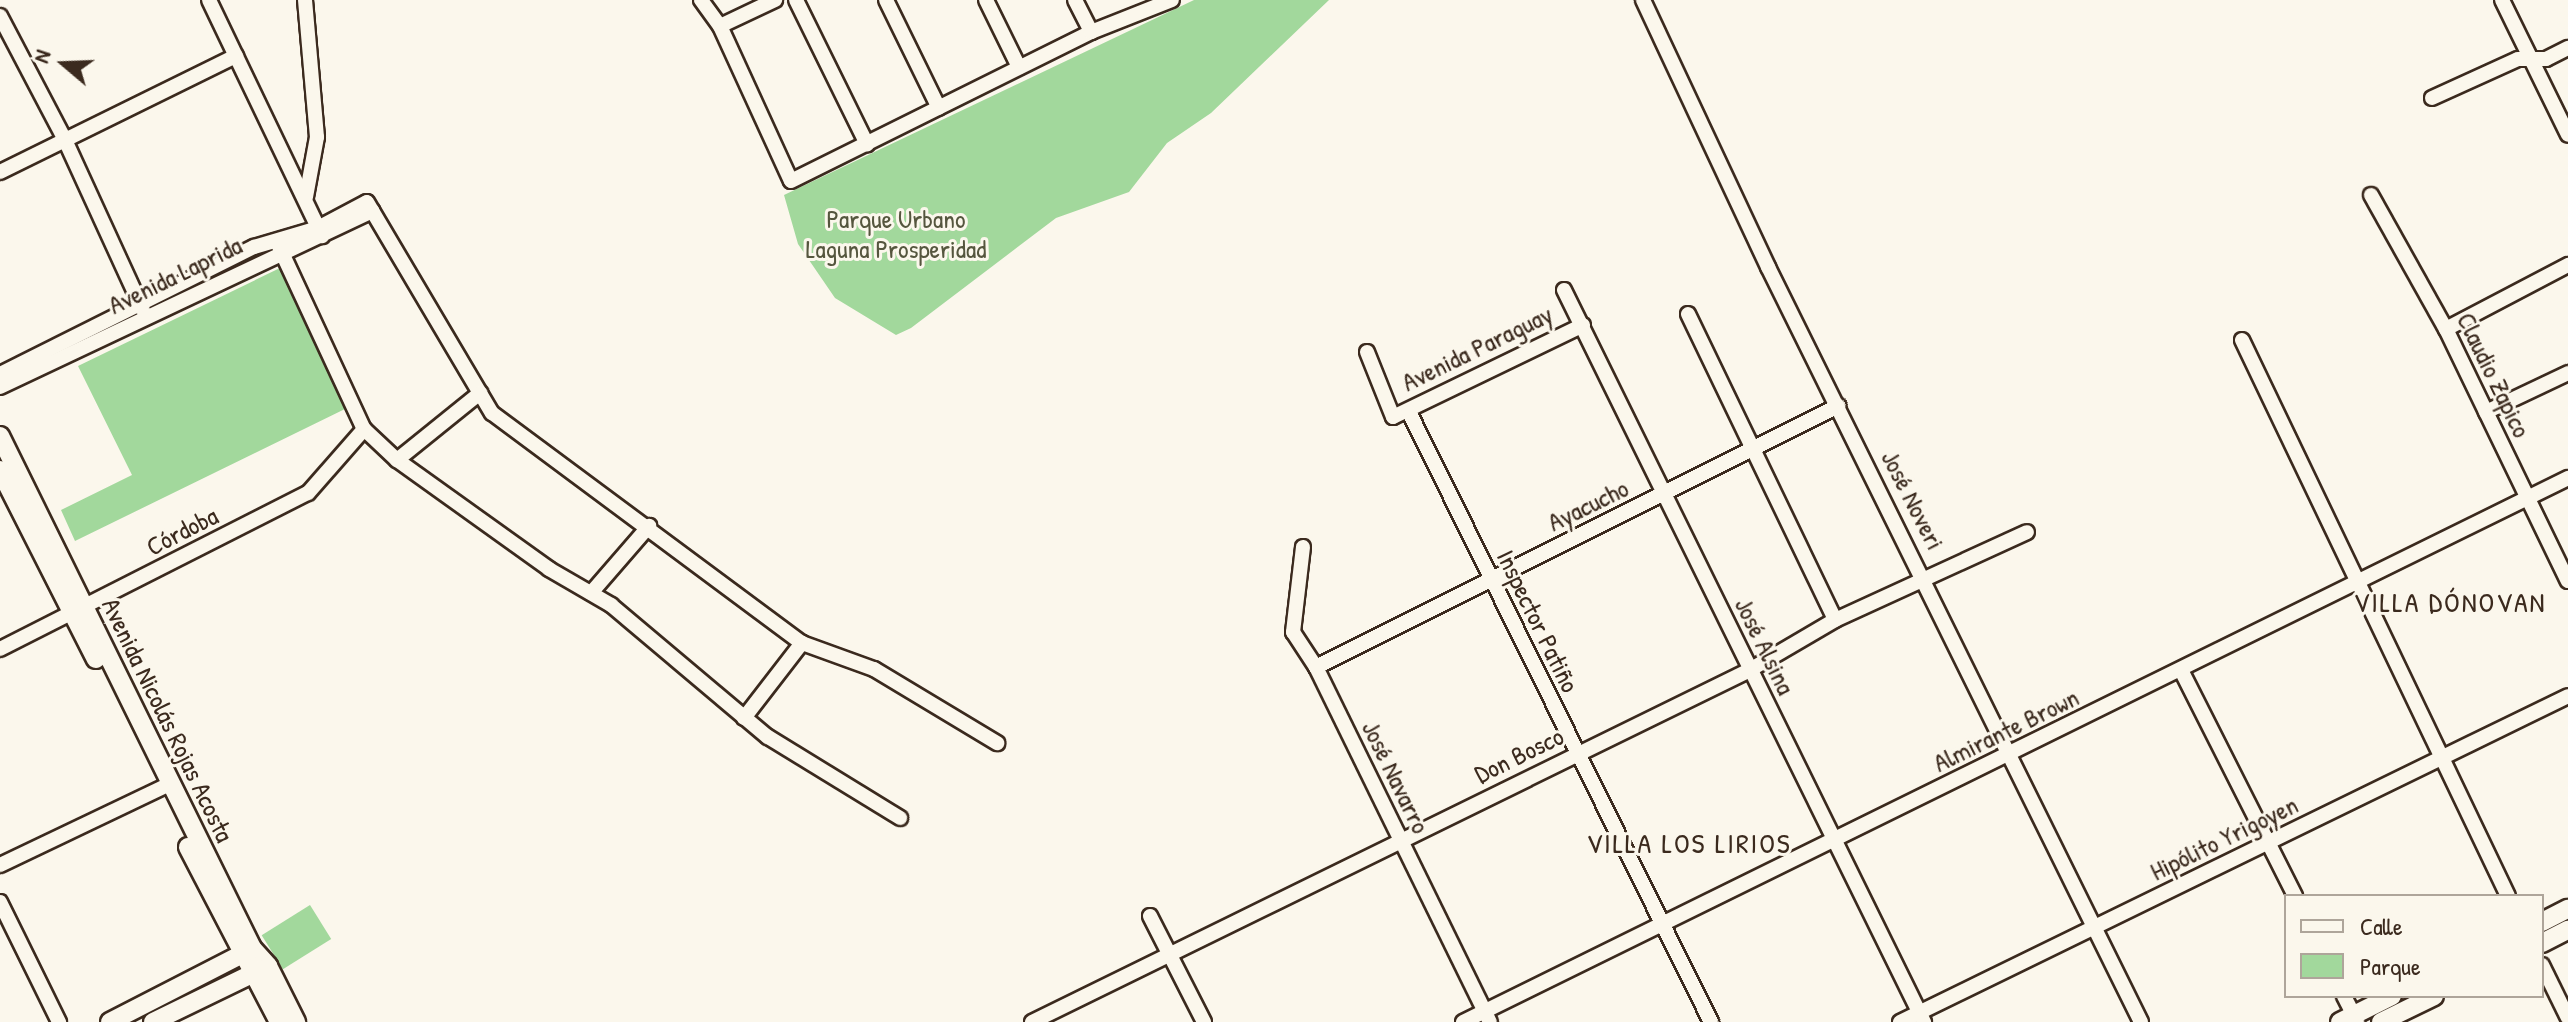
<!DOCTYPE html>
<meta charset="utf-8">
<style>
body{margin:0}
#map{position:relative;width:2568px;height:1022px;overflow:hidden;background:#fbf7ec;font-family:"Patrick Hand",sans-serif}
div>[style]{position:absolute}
.green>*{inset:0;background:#a2d89c;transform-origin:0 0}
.roads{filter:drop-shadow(2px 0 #3b2a1e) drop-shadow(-2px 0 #3b2a1e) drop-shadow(0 2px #3b2a1e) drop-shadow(0 -2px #3b2a1e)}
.minor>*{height:14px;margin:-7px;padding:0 7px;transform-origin:7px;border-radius:7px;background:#fbf7ec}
.major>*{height:18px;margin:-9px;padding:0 9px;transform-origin:9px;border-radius:9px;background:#fbf7ec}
span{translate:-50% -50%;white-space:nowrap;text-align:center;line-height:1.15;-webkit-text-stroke:6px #fbf7ec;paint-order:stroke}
.park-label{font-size:26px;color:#55563e}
.street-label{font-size:26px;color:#3b2a1e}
.neighbourhood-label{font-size:28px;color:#3b2a1e;letter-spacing:2px}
.legend{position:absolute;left:2284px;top:894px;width:260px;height:104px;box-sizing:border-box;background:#fbf7ec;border:2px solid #aea59a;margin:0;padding:10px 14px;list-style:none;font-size:24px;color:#3b2a1e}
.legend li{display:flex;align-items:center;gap:16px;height:40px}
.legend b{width:40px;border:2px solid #aea59a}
.north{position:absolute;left:24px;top:24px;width:80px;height:80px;-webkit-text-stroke:6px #fbf7ec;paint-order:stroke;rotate:289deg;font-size:22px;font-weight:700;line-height:32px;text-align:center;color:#3b2a1e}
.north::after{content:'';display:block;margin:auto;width:28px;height:36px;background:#3b2a1e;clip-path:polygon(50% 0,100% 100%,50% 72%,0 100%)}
</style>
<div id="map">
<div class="green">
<i style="clip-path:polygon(1194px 0,1329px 0,1211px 113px,1167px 143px,1129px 192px,1056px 218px,911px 328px,896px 335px,835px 298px,798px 244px,784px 195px)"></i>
<i style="clip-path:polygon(280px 268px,347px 408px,75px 541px,61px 510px,132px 475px,78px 366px)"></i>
<i style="left:310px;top:905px;width:40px;height:57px;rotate:58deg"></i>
</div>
<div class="roads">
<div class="minor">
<i style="left:209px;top:0;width:262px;rotate:64.4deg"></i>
<i style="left:305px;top:0;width:138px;rotate:85deg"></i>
<i style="left:317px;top:137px;width:61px;rotate:100.4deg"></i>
<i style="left:701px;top:0;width:32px;rotate:54deg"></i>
<i style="left:720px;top:26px;width:170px;rotate:65.4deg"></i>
<i style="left:791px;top:181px;width:335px;rotate:-26.4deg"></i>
<i style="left:1091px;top:32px;width:87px;rotate:-21.6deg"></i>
<i style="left:796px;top:0;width:161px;rotate:63.8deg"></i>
<i style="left:886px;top:0;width:120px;rotate:63.9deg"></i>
<i style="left:986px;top:0;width:75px;rotate:63.8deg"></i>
<i style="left:1075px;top:0;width:36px;rotate:63deg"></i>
<i style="left:1643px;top:0;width:295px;rotate:64.9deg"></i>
<i style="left:1768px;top:267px;width:842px;rotate:63.71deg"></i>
<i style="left:2502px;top:0;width:150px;rotate:63.9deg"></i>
<i style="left:0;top:16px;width:140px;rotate:62.3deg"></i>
<i style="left:65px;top:140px;width:187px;rotate:65.4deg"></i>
<i style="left:720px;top:26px;width:61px;rotate:-25.3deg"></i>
<i style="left:2432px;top:98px;width:94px;rotate:-24.4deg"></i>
<i style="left:2518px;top:59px;width:28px"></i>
<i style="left:2546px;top:59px;width:25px;rotate:-27deg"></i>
<i style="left:0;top:172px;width:263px;rotate:-26.2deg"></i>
<i style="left:2371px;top:195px;width:154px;rotate:60.8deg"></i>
<i style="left:2446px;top:329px;width:280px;rotate:64.2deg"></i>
<i style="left:277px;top:242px;width:206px;rotate:65.1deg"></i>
<i style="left:364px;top:429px;width:45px;rotate:43.2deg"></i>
<i style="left:397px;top:460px;width:187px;rotate:35.6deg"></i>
<i style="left:549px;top:569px;width:72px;rotate:30.1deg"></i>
<i style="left:611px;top:605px;width:205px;rotate:40.1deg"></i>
<i style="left:768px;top:737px;width:155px;rotate:31.5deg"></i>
<i style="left:1564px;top:290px;width:816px;rotate:63.81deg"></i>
<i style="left:1688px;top:314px;width:339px;rotate:64.3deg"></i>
<i style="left:2446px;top:329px;width:138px;rotate:-27.7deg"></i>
<i style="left:2242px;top:340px;width:616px;rotate:64.43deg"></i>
<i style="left:1367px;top:352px;width:70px;rotate:68.2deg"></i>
<i style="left:1393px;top:417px;width:211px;rotate:-25.8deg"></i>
<i style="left:0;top:374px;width:284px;rotate:-26.6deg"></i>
<i style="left:254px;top:247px;width:67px;rotate:-16.5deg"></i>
<i style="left:318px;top:228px;width:55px;rotate:-28deg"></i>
<i style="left:367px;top:202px;width:245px;rotate:59.4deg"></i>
<i style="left:492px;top:413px;width:386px;rotate:36.6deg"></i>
<i style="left:802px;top:643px;width:77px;rotate:19.9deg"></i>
<i style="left:874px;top:669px;width:144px;rotate:31deg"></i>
<i style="left:0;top:387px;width:412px;rotate:-25.3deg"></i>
<i style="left:1409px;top:412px;width:681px;rotate:63.66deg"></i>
<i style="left:2486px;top:412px;width:91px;rotate:-25.4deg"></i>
<i style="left:397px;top:460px;width:107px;rotate:-38.9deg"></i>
<i style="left:1303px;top:547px;width:86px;rotate:96.7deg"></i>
<i style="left:1293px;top:632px;width:42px;rotate:56.7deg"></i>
<i style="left:1316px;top:667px;width:395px;rotate:63.9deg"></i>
<i style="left:591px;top:593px;width:89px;rotate:-49.1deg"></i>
<i style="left:0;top:649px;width:345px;rotate:-26.9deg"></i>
<i style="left:308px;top:493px;width:85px;rotate:-48.8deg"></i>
<i style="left:1316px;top:667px;width:584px;rotate:-26.57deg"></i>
<i style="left:2182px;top:672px;width:251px;rotate:63.2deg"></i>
<i style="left:744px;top:718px;width:95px;rotate:-52.3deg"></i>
<i style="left:0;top:865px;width:188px;rotate:-25.5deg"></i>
<i style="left:0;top:902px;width:134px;rotate:63.8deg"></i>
<i style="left:1150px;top:916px;width:119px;rotate:63deg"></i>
<i style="left:2542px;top:965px;width:59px;rotate:63.9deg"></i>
<i style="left:2344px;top:996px;width:29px;rotate:63deg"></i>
<i style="left:1032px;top:1022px;width:797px;rotate:-26.12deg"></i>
<i style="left:1748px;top:671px;width:101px;rotate:-30.4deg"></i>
<i style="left:1835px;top:620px;width:211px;rotate:-24.6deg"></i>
<i style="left:1463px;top:1022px;width:1232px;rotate:-26.21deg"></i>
<i style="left:1900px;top:1022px;width:743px;rotate:-26.01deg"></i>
</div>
<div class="major">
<i style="left:0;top:436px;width:571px;rotate:63.79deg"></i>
<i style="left:252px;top:948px;width:24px;rotate:48deg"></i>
<i style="left:268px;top:966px;width:63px;rotate:63.4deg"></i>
<i style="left:0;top:470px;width:212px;rotate:63.1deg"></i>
<i style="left:188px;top:847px;width:197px;rotate:62.5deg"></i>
<i style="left:2542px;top:922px;width:29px;rotate:-27deg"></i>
<i style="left:2542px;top:943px;width:29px;rotate:-27deg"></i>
<i style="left:110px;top:1022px;width:157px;rotate:-27.2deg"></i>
<i style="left:153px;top:1022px;width:121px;rotate:-25.9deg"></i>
<i style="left:2340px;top:1022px;width:58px;rotate:-26.6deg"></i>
<i style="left:2381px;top:1022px;width:59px;rotate:-26.1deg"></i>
</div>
</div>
<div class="park-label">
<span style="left:896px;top:234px">Parque Urbano<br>Laguna Prosperidad</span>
</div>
<div class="street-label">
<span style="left:175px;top:275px;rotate:-26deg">Avenida Laprida</span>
<span style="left:1477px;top:348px;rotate:-26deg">Avenida Paraguay</span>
<span style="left:2494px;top:375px;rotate:64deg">Claudio Zapico</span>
<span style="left:1913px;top:500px;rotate:63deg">José Noveri</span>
<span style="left:1588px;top:505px;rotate:-26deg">Ayacucho</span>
<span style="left:182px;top:531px;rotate:-27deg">Córdoba</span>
<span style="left:1538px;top:621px;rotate:64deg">Inspector Patiño</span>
<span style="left:1765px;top:646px;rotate:64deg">José Alsina</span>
<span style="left:168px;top:720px;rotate:64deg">Avenida Nicolás Rojas Acosta</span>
<span style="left:2006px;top:730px;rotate:-26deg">Almirante Brown</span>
<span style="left:1519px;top:755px;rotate:-26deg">Don Bosco</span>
<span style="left:1396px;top:777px;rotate:64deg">José Navarro</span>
<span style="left:2224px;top:838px;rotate:-26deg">Hipólito Yrigoyen</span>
</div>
<div class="neighbourhood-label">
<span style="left:2450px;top:602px">VILLA DÓNOVAN</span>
<span style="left:1689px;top:843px">VILLA LOS LIRIOS</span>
</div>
<ul class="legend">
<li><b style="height:10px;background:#fbf7ec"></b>Calle</li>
<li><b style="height:22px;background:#a2d89c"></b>Parque</li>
</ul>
<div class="north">N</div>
</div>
